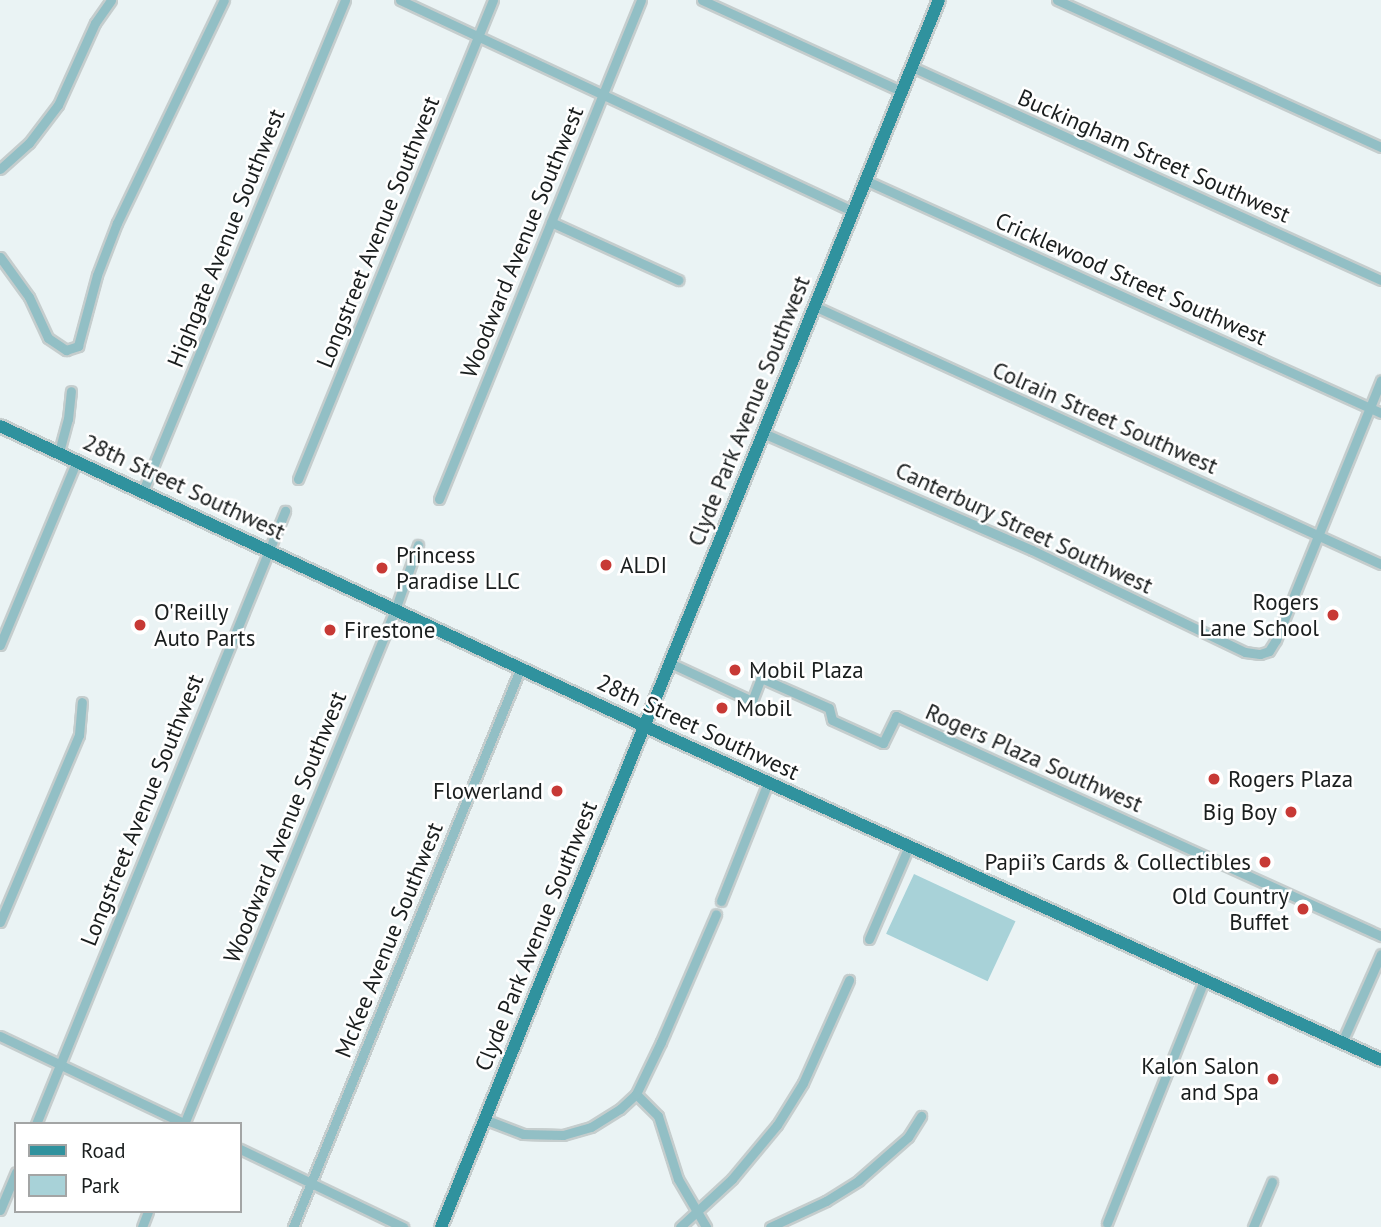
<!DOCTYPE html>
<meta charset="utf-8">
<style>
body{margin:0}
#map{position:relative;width:1381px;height:1227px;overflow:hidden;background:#eaf3f4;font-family:"PT Sans",sans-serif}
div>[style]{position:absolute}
.green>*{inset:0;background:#a8d2d8;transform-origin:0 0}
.roads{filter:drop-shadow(2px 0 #c5cdcd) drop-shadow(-2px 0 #c5cdcd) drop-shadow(0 2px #c5cdcd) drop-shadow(0 -2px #c5cdcd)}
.minor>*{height:9px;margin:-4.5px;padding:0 4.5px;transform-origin:4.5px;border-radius:4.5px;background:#92bfc5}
.major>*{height:12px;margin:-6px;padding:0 6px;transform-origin:6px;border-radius:6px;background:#30929e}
.dots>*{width:19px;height:19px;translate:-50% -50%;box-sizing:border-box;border:4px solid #fff;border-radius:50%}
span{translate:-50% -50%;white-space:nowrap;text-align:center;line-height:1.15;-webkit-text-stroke:5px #fff;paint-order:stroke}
.street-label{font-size:23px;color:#1a1e1e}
.poi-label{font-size:23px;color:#1a1e1e}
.left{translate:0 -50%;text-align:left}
.right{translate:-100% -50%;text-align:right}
.legend{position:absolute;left:14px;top:1122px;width:228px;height:91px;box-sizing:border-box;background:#fff;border:2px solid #a3a5a5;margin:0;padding:9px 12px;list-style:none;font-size:21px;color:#1a1e1e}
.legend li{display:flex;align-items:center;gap:14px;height:35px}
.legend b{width:35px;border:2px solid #a3a5a5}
</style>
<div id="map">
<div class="green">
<i style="left:914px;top:874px;width:112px;height:66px;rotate:25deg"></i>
</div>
<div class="roads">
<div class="minor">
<i style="left:400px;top:0;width:500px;rotate:25deg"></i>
<i style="left:702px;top:0;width:219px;rotate:24.6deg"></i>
<i style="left:1057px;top:0;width:356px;rotate:24.4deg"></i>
<i style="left:912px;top:67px;width:515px;rotate:24.43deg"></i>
<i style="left:0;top:169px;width:39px;rotate:-42deg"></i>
<i style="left:29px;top:143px;width:48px;rotate:-52.7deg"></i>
<i style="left:58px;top:105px;width:90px;rotate:-65.7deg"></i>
<i style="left:95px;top:23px;width:28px;rotate:-55deg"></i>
<i style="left:865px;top:180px;width:566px;rotate:24.3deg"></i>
<i style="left:551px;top:222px;width:140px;rotate:24.5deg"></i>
<i style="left:0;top:257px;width:49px;rotate:54.1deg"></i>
<i style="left:29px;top:297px;width:45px;rotate:65.1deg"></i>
<i style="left:48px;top:338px;width:22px;rotate:34deg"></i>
<i style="left:66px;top:350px;width:13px;rotate:-18deg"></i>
<i style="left:78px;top:346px;width:73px;rotate:-75deg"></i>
<i style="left:97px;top:275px;width:56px;rotate:-69deg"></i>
<i style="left:117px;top:223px;width:247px;rotate:-64.4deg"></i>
<i style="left:814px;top:306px;width:623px;rotate:24.47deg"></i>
<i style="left:763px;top:433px;width:293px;rotate:23.5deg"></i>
<i style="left:1032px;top:550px;width:236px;rotate:25.6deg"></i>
<i style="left:1245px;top:652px;width:15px;rotate:8deg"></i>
<i style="left:1260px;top:654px;width:9px;rotate:-18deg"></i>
<i style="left:1269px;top:651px;width:13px;rotate:-58deg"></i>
<i style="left:1276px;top:640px;width:280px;rotate:-68deg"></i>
<i style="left:59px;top:452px;width:34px;rotate:-75deg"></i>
<i style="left:68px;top:419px;width:28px;rotate:-84deg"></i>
<i style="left:298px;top:479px;width:517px;rotate:-67.85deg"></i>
<i style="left:143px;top:491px;width:531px;rotate:-67.64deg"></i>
<i style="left:439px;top:499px;width:538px;rotate:-67.96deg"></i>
<i style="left:0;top:645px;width:200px;rotate:-67.4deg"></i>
<i style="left:670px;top:663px;width:90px;rotate:24.9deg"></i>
<i style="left:752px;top:701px;width:25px;rotate:-69deg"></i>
<i style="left:761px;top:678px;width:74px;rotate:23.8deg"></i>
<i style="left:829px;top:708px;width:12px;rotate:76deg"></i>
<i style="left:832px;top:720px;width:56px;rotate:24.3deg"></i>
<i style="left:883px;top:743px;width:30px;rotate:-64deg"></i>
<i style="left:896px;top:716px;width:533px;rotate:24.4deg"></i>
<i style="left:721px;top:901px;width:128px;rotate:-68.4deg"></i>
<i style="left:0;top:922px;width:203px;rotate:-67.1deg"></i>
<i style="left:79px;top:735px;width:33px;rotate:-85deg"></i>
<i style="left:869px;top:939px;width:101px;rotate:-66.7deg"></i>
<i style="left:0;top:1036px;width:205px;rotate:25.4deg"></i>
<i style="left:1342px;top:1042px;width:96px;rotate:-66.1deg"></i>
<i style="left:636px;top:1094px;width:31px;rotate:45deg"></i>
<i style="left:658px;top:1116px;width:66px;rotate:72.4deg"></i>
<i style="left:678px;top:1179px;width:56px;rotate:59.7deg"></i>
<i style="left:484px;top:1119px;width:42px;rotate:21deg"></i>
<i style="left:523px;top:1134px;width:40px;rotate:1.4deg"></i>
<i style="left:563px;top:1135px;width:29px;rotate:-16deg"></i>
<i style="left:591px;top:1127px;width:34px;rotate:-32deg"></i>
<i style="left:620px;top:1109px;width:22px;rotate:-43deg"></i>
<i style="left:636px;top:1094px;width:58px;rotate:-64.3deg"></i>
<i style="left:661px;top:1042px;width:139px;rotate:-66.7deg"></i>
<i style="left:36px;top:1124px;width:662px;rotate:-67.89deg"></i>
<i style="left:184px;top:1124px;width:556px;rotate:-67.68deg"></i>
<i style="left:395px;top:610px;width:69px;rotate:-70.5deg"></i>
<i style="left:240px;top:1149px;width:181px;rotate:25.6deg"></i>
<i style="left:0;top:1210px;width:41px;rotate:-67.2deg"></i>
<i style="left:1107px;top:1223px;width:261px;rotate:-68.2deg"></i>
<i style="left:142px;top:1227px;width:17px;rotate:-69deg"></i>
<i style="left:293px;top:1227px;width:605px;rotate:-67.85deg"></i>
<i style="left:680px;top:1227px;width:71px;rotate:-42.7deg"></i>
<i style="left:732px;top:1179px;width:70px;rotate:-50.2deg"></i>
<i style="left:777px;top:1125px;width:49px;rotate:-58.2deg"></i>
<i style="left:803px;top:1083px;width:113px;rotate:-65.9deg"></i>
<i style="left:770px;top:1227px;width:62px;rotate:-24.9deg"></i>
<i style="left:826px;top:1201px;width:39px;rotate:-32deg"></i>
<i style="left:859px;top:1180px;width:65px;rotate:-41.3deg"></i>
<i style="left:908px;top:1137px;width:25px;rotate:-58deg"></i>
<i style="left:1253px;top:1227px;width:49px;rotate:-67.1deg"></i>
</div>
<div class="major">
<i style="left:0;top:426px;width:737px;rotate:24.97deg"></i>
<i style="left:668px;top:737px;width:783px;rotate:24.37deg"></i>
<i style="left:441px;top:1227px;width:1324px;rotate:-67.91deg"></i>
</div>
</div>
<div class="dots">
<i style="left:606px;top:565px;background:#c73935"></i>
<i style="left:382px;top:568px;background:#c73935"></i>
<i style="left:1333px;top:615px;background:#c73935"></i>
<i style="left:140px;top:625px;background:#c73935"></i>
<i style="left:330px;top:630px;background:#c73935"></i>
<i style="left:735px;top:670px;background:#c73935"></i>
<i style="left:722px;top:708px;background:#c73935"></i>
<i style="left:1214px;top:779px;background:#c73935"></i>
<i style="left:557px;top:791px;background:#c73935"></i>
<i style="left:1291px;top:812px;background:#c73935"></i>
<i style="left:1265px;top:862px;background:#c73935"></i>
<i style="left:1303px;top:909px;background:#c73935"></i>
<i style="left:1273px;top:1079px;background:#c73935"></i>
</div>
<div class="street-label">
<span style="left:1154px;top:156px;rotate:24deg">Buckingham Street Southwest</span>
<span style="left:378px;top:232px;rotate:-68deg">Longstreet Avenue Southwest</span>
<span style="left:226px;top:238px;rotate:-68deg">Highgate Avenue Southwest</span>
<span style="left:522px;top:242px;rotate:-68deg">Woodward Avenue Southwest</span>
<span style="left:1131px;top:279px;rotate:24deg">Cricklewood Street Southwest</span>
<span style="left:749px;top:411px;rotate:-68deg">Clyde Park Avenue Southwest</span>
<span style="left:1105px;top:418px;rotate:24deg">Colrain Street Southwest</span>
<span style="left:184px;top:487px;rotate:25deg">28th Street Southwest</span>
<span style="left:1024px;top:528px;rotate:25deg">Canterbury Street Southwest</span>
<span style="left:698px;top:727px;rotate:25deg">28th Street Southwest</span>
<span style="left:1034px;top:758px;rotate:24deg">Rogers Plaza Southwest</span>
<span style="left:142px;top:810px;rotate:-68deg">Longstreet Avenue Southwest</span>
<span style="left:285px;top:827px;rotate:-68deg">Woodward Avenue Southwest</span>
<span style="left:536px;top:936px;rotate:-68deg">Clyde Park Avenue Southwest</span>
<span style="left:389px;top:940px;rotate:-68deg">McKee Avenue Southwest</span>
</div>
<div class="poi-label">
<span class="left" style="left:396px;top:568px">Princess<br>Paradise LLC</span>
<span class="left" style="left:620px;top:565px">ALDI</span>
<span class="right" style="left:1319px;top:615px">Rogers<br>Lane School</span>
<span class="left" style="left:154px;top:625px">O'Reilly<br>Auto Parts</span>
<span class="left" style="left:344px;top:630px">Firestone</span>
<span class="left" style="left:749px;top:670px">Mobil Plaza</span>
<span class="left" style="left:736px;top:708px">Mobil</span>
<span class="left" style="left:1228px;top:779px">Rogers Plaza</span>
<span class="right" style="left:543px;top:791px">Flowerland</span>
<span class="right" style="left:1277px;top:812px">Big Boy</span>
<span class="right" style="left:1251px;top:862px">Papii’s Cards &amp; Collectibles</span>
<span class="right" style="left:1289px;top:909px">Old Country<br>Buffet</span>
<span class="right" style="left:1259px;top:1079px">Kalon Salon<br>and Spa</span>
</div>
<ul class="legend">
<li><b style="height:9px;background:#30929e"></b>Road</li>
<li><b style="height:19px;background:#a8d2d8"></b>Park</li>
</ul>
</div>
